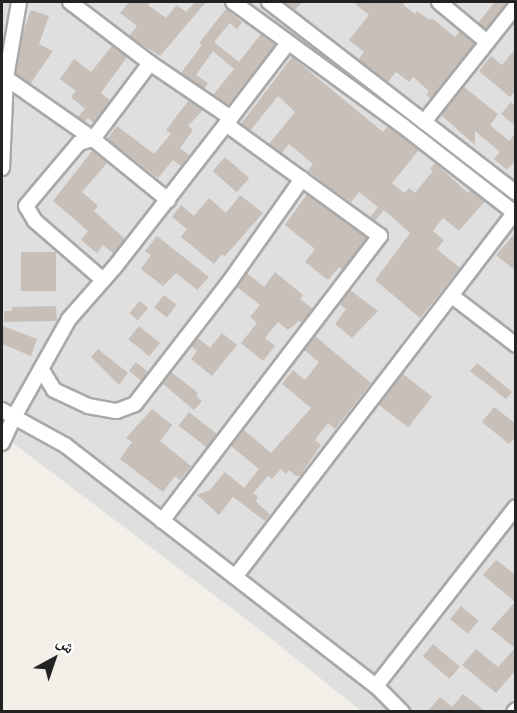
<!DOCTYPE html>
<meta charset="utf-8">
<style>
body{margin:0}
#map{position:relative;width:517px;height:713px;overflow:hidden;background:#f2efe9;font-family:"Space Grotesk","Noto Naskh Arabic",sans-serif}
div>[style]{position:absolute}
.residential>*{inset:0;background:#e0dfdf}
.building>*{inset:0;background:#c7bfb8;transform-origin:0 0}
.roads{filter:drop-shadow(2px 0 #a9a9a9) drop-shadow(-2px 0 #a9a9a9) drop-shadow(0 2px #a9a9a9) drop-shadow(0 -2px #a9a9a9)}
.minor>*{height:14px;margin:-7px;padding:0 7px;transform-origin:7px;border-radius:7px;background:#fff}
span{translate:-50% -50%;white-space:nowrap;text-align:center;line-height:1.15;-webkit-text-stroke:4.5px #fff;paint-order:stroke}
.frame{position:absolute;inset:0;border:3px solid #222;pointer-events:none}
.north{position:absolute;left:24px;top:629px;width:60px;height:60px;-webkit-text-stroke:4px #fff;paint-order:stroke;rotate:40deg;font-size:16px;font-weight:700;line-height:24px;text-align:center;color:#222}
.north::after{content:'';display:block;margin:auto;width:21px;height:27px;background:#222;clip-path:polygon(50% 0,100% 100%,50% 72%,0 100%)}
</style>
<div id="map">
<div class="residential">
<i style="clip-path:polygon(2px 2px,515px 2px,515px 711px,361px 711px,258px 628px,2px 435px)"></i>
</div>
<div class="building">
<i style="clip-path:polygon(129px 2px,151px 2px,148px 5px,166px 18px,177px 5px,186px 12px,195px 2px,206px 2px,160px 56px,129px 36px,137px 26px,120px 13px)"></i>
<i style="clip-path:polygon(284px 2px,302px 2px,295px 10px)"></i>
<i style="clip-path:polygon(353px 2px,406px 2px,403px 5px,415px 14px,417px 11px,430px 20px,432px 18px,455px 37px,460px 31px,475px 44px,431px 99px,426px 95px,429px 91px,413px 77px,409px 82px,396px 72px,388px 82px,358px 60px,364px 52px,349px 40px,369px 15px)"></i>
<i style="clip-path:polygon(495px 2px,508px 2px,486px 29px,478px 23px)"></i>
<i style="clip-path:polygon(226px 9px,242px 22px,237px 29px,230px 23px,214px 42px,239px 62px,261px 34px,275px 45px,229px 106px,213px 95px,234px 69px,213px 51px,196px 75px,208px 83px,204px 89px,181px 73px,202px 45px,199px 43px)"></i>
<i style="clip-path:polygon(31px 10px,49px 16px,39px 44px,53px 51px,30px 84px,16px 74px,23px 32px)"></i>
<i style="clip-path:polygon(112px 46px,127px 57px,101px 93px,111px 101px,94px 123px,88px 118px,84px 122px,78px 117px,85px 109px,71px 97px,76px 91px,60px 79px,74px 59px,91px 72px)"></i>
<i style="clip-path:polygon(516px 48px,516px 90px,510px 97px,479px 71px,491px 56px,502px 65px)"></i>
<i style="clip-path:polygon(292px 57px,383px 132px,388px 126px,419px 150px,392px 183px,404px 193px,409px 188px,415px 193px,433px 171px,430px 169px,435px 163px,468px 193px,470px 190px,485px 201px,459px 231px,443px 218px,433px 231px,444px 240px,437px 249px,460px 268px,420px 318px,375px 280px,410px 233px,384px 210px,375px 221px,370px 217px,378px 207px,359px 192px,351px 202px,333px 190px,308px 171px,313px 164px,289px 144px,282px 153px,269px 144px,295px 112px,278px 96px,250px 131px,241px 124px)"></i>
<i style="clip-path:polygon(464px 87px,498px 114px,490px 125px,509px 141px,516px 133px,516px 160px,507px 170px,494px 159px,500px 152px,475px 131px,475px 145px,441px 115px)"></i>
<i style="clip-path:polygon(189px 100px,203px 110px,188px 126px,193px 130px,180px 148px,189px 155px,181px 166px,173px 160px,158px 178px,107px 139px,117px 126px,154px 154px,171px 134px,166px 130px)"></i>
<i style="clip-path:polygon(511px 102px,516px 106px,516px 126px,501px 114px)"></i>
<i style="clip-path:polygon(92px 151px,107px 163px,82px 192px,98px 206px,94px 211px,125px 239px,114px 254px,103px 245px,97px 253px,81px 240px,88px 231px,53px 201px)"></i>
<i style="left:225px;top:157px;width:32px;height:19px;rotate:41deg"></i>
<i style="clip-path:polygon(307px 194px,367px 238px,343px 270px,339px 267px,328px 280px,305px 262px,315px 249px,285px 225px)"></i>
<i style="clip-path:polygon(240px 195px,263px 213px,225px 256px,222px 254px,214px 264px,181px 237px,187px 229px,172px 217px,181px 205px,194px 216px,209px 198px,226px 213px)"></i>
<i style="clip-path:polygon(516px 232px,516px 271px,496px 255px)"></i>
<i style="clip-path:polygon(157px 236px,209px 277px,197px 290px,176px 273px,163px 286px,141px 269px,151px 255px,145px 251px)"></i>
<i style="left:21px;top:252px;width:35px;height:39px"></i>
<i style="clip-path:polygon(275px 272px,303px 295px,300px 299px,313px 309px,302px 323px,299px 321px,288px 330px,278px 322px,265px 338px,275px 346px,263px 361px,241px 343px,257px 323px,250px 317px,260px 305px,237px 287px,247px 273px,264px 287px)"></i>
<i style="clip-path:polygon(350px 290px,378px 311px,352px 338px,335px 324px,346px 309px,339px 304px)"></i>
<i style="left:164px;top:295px;width:16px;height:16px;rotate:38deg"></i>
<i style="left:140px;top:301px;width:11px;height:16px;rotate:41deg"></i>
<i style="clip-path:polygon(56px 306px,57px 321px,4px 322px,4px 311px,12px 311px,12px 307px)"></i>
<i style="clip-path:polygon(3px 326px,37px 339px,31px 356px,2px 344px)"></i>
<i style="left:139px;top:326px;width:27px;height:17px;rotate:39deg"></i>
<i style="clip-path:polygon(222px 333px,237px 345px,212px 376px,191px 359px,197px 351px,191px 346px,198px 338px,210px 348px)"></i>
<i style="clip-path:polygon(315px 336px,371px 383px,335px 429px,328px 423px,315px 440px,321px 445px,300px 476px,296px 476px,289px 470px,286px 474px,281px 469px,272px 479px,268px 476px,253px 493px,258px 497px,256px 501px,258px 504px,270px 514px,265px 521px,233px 497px,219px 515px,197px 495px,210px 490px,225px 472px,244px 488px,259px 469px,231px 446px,244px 430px,271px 453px,311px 408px,282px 384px,293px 370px,305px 380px,319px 362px,304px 350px)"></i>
<i style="clip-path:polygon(98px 349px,128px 373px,119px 385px,91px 357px)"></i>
<i style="left:136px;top:362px;width:16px;height:11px;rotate:40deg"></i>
<i style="clip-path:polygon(477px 363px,512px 392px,506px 399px,470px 371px)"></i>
<i style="clip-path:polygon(171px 372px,198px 393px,196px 396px,202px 401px,194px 410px,162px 383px)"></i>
<i style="left:403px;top:374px;width:37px;height:39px;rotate:38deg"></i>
<i style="clip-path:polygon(494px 407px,516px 424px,516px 437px,509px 444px,482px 422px)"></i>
<i style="clip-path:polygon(152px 409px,172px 425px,160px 441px,191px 466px,180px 480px,175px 476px,163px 492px,120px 459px,132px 442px,126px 438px)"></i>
<i style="left:189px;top:412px;width:36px;height:17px;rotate:38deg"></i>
<i style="clip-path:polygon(496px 560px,516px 575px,516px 670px,496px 693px,462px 665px,476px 649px,498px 667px,515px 648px,491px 629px,515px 602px,483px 575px)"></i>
<i style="left:461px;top:606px;width:23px;height:17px;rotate:40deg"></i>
<i style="left:433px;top:644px;width:35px;height:16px;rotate:40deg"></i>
<i style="clip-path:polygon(463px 694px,485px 711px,428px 711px,440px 697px,452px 707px)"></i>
</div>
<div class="roads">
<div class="minor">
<i style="left:70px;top:2px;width:101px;rotate:37.3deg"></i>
<i style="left:150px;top:63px;width:98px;rotate:34.2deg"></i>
<i style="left:233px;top:2px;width:210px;rotate:36.1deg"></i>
<i style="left:403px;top:126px;width:143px;rotate:37.9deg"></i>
<i style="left:269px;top:2px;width:312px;rotate:37.7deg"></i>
<i style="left:439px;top:2px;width:62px;rotate:39.8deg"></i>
<i style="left:6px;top:78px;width:106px;rotate:35deg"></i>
<i style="left:93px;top:139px;width:97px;rotate:39.1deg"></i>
<i style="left:424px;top:122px;width:148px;rotate:-51.6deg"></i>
<i style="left:2px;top:168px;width:90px;rotate:-87.5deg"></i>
<i style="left:6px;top:78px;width:77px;rotate:-80.3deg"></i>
<i style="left:102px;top:279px;width:89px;rotate:-139.1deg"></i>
<i style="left:35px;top:221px;width:17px;rotate:-121deg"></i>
<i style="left:26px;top:206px;width:82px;rotate:-49.9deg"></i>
<i style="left:79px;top:143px;width:15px;rotate:-16deg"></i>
<i style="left:93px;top:139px;width:95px;rotate:-53.1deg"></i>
<i style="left:452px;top:296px;width:81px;rotate:37.4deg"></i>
<i style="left:42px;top:370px;width:23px;rotate:59deg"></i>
<i style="left:54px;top:390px;width:38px;rotate:25deg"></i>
<i style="left:88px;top:406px;width:29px;rotate:10deg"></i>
<i style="left:117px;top:411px;width:19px;rotate:-21deg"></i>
<i style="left:135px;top:404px;width:155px;rotate:-52.3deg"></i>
<i style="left:230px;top:281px;width:125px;rotate:-54.8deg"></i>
<i style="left:2px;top:410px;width:14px;rotate:30deg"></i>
<i style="left:14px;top:417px;width:112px;rotate:-60.7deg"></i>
<i style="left:69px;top:319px;width:68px;rotate:-48.6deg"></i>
<i style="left:114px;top:268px;width:182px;rotate:-52.1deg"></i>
<i style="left:2px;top:443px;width:29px;rotate:-65deg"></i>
<i style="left:14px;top:417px;width:58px;rotate:28.8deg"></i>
<i style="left:65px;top:445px;width:393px;rotate:37.8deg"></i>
<i style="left:376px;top:686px;width:37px;rotate:45deg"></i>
<i style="left:162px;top:521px;width:359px;rotate:-52.6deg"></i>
<i style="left:380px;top:236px;width:190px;rotate:-144deg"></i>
<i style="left:226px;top:124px;width:102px;rotate:-52.6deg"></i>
<i style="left:235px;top:577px;width:459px;rotate:-52.5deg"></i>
<i style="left:376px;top:686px;width:227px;rotate:-52deg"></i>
<i style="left:514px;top:712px;width:3px;rotate:-45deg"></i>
</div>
</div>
<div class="frame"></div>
<div class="north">ش</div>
</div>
